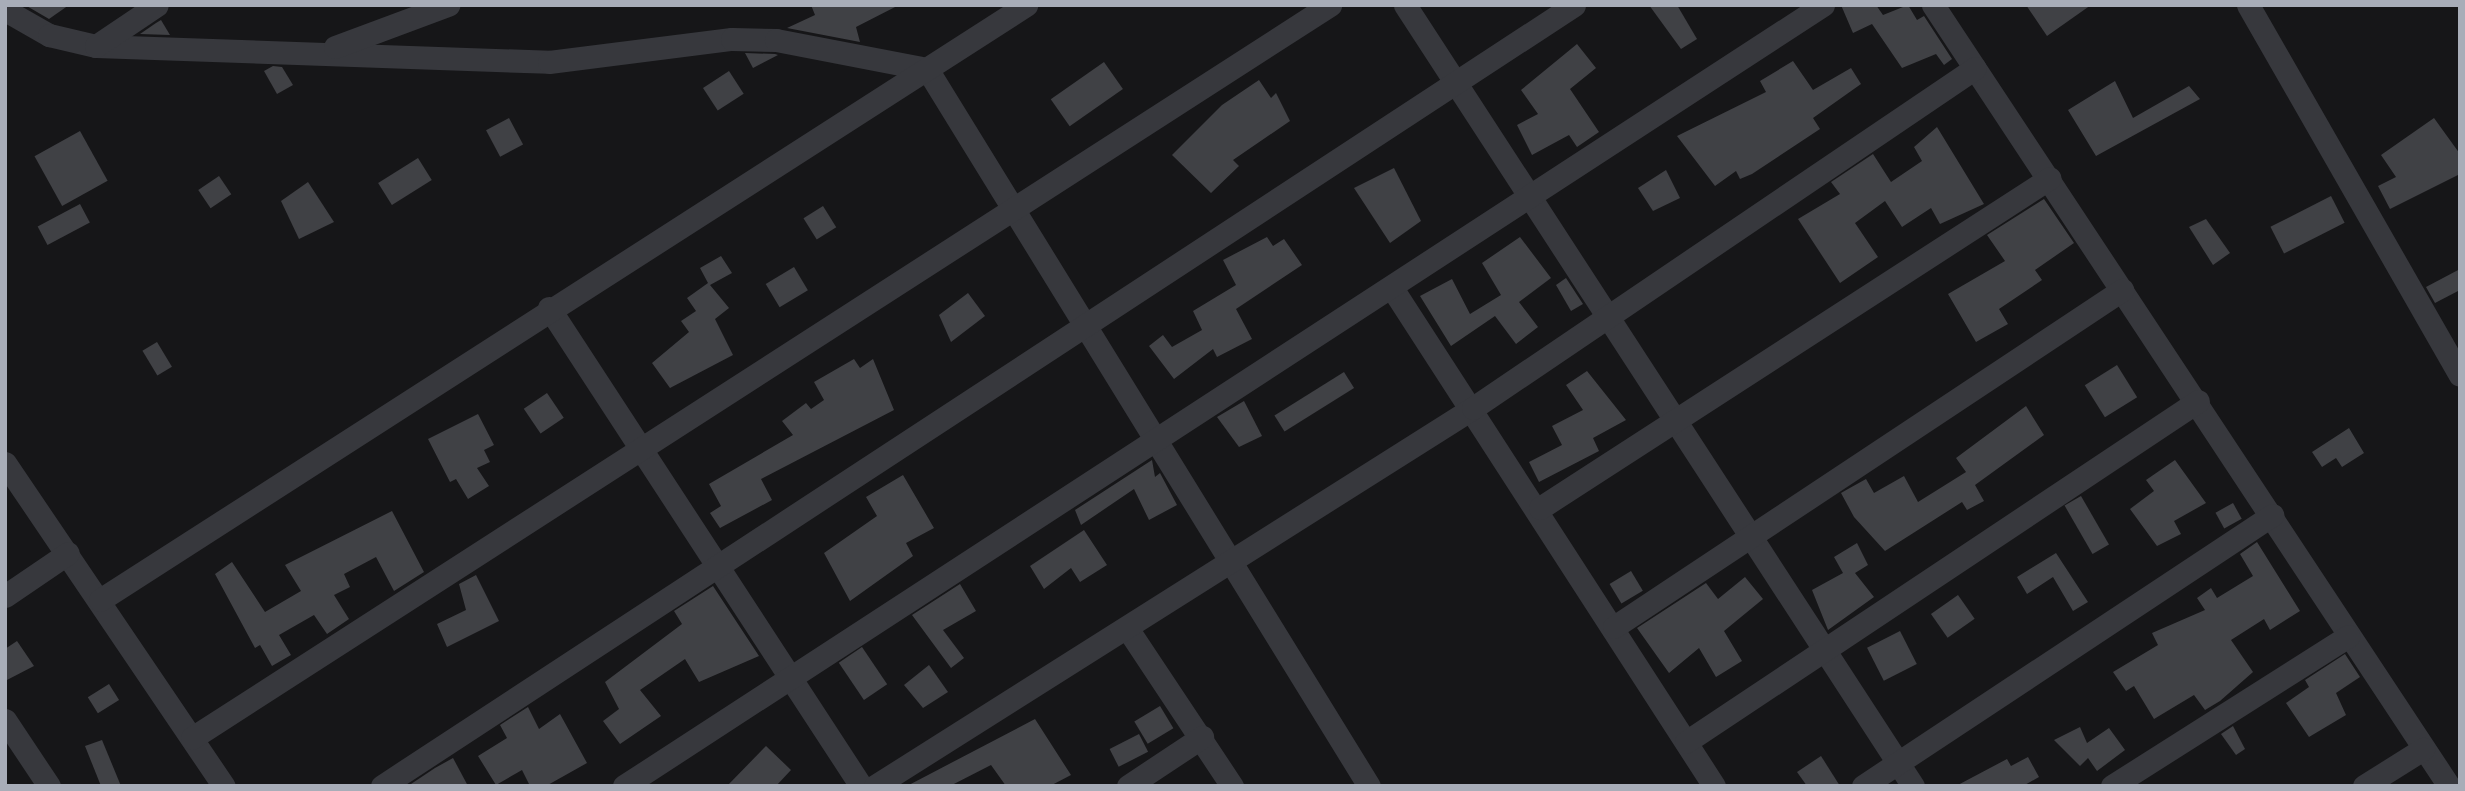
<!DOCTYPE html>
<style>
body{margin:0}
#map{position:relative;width:2465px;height:791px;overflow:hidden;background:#161618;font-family:Arial,sans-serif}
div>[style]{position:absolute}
.building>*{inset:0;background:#404145;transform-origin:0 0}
.minor>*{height:23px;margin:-11.5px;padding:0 11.5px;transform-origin:11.5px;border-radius:11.5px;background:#37383d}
span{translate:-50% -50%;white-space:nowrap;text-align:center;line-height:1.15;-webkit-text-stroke:6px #111113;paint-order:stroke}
.frame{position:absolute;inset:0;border:7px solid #a8adb8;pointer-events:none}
</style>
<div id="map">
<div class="building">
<i style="clip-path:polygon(25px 5px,69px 5px,49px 19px)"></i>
<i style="clip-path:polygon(811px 5px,899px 5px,856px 27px,860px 42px,787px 28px,815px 15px)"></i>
<i style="clip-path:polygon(1649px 5px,1677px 5px,1697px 39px,1681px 49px)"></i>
<i style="clip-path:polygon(1841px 5px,1876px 5px,1883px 15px,1908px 5px,1917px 20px,1924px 16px,1952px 59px,1944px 65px,1936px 54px,1902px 68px,1872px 24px,1853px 33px)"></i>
<i style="clip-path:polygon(2026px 5px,2091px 5px,2047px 36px)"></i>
<i style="clip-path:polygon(161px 20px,170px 35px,140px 34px,156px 23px)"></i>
<i style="clip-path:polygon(1577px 44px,1596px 68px,1570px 89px,1599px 132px,1577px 147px,1569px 135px,1532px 155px,1517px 125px,1538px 114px,1521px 90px)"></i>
<i style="clip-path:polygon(745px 53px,775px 54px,778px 55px,753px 68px)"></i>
<i style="clip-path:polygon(1793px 61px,1813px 90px,1851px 68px,1861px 84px,1813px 118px,1820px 129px,1752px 174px,1740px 179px,1736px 171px,1715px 186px,1677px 136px,1766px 92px,1760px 81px)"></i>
<i style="left:1104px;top:62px;width:33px;height:65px;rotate:55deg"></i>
<i style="clip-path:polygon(273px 66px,282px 67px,293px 85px,277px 94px,264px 71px)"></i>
<i style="left:729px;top:71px;width:27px;height:31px;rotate:57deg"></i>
<i style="clip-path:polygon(1259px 80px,1271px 98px,1276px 93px,1290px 121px,1233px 160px,1239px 166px,1211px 193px,1172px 155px,1222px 105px)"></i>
<i style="clip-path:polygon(2115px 81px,2133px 118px,2189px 86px,2200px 99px,2096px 156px,2068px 110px)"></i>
<i style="left:509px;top:118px;width:30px;height:26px;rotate:62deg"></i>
<i style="clip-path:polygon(2434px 118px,2460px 154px,2460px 174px,2390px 209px,2378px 186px,2396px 177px,2381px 155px)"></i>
<i style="clip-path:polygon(1937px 127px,1984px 204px,1940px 224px,1931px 208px,1902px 227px,1885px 201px,1855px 223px,1878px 257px,1840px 283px,1798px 219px,1840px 194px,1831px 182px,1873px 154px,1891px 182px,1922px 161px,1914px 147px)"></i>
<i style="left:80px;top:131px;width:57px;height:52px;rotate:61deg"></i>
<i style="left:418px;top:158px;width:26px;height:47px;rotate:58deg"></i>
<i style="clip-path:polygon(1394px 168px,1421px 221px,1390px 243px,1354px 188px)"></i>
<i style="clip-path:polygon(1666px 170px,1680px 198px,1653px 211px,1638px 188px)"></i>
<i style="left:219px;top:176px;width:22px;height:25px;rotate:56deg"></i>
<i style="clip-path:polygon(308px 182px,334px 222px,299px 239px,281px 201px)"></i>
<i style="left:2331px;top:196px;width:30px;height:68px;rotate:63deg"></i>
<i style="clip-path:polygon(2044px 199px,2074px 243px,2035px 270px,2042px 280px,1999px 309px,2008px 324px,1976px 342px,1948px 294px,2005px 261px,1987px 235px)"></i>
<i style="left:80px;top:204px;width:21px;height:48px;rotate:62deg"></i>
<i style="left:823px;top:206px;width:25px;height:23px;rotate:58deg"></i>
<i style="clip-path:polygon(2206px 219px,2230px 253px,2213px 265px,2189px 227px)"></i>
<i style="clip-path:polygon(1267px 237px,1273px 246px,1284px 239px,1302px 265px,1236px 309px,1252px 339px,1217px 357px,1213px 349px,1174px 379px,1149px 346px,1163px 335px,1172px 347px,1202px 330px,1193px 311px,1236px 285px,1223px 260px)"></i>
<i style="clip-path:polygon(1520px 237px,1551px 278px,1519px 302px,1538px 327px,1516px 344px,1495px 316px,1451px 346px,1420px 296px,1452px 279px,1470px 314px,1501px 295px,1482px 263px)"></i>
<i style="clip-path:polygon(721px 256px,732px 273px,710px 285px,729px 308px,715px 319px,733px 355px,670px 388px,652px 363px,689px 332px,681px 321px,696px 311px,687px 298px,708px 283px,700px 268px)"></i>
<i style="left:794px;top:267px;width:27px;height:33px;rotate:59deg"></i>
<i style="clip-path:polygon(2460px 269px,2460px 290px,2435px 303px,2426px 287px)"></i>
<i style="clip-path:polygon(1566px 278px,1583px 304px,1571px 311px,1556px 285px)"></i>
<i style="clip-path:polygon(968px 293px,985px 316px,951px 342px,939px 315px)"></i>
<i style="left:157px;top:342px;width:29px;height:17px;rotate:59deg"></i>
<i style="clip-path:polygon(854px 359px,860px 368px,873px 359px,894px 410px,761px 479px,772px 500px,720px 528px,710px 513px,721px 506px,709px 484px,793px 435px,782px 421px,806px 403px,811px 409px,824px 400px,814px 382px)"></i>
<i style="left:2117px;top:365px;width:38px;height:38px;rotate:58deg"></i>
<i style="clip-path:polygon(1587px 371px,1626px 420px,1593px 438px,1599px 451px,1539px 482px,1529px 462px,1562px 445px,1552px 426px,1583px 410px,1566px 385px)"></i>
<i style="left:1344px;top:372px;width:19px;height:82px;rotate:58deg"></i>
<i style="left:547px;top:393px;width:30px;height:28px;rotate:56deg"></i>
<i style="clip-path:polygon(1244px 401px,1262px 436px,1239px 447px,1217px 417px)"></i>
<i style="clip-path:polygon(2026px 406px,2044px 435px,1975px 485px,1984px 501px,1967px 510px,1962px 502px,1885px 551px,1854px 517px,1841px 493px,1848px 489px,1866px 479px,1874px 493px,1904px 476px,1918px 502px,1966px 472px,1956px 458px)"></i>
<i style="clip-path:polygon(478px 414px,494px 445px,484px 450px,490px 462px,477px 468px,489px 486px,468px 499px,456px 479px,450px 482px,428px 439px)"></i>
<i style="clip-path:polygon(2349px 428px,2364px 453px,2342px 467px,2336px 458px,2322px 467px,2312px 452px)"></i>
<i style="clip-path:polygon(1152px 460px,1155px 477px,1160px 473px,1177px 505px,1149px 520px,1134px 489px,1081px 525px,1075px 510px)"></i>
<i style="clip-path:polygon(2175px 460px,2206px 503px,2174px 521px,2181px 534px,2157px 546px,2130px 509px,2154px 491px,2146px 480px)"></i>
<i style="clip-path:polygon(903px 475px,934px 528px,906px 543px,913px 556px,850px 601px,824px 553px,877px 516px,866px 497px)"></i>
<i style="left:2081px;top:496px;width:56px;height:19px;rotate:60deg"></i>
<i style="left:2233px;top:503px;width:18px;height:20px;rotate:61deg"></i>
<i style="clip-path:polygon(392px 511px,424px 572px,394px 591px,376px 557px,344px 574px,350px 587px,334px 595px,349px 619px,327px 634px,314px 615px,279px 635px,291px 655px,272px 666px,260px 645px,255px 648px,215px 574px,232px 562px,265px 612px,301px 591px,285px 565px)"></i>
<i style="clip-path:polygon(1084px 530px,1107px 565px,1080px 582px,1071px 568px,1044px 589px,1030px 566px)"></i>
<i style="clip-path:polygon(2257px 542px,2300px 611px,2270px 630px,2264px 619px,2231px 640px,2253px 672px,2220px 701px,2205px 710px,2194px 695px,2154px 719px,2134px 686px,2126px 691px,2113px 672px,2158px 645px,2152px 633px,2205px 610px,2197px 598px,2211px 588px,2217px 598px,2253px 576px,2240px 554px)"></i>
<i style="clip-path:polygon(1857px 543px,1868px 565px,1855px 573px,1874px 597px,1828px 630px,1812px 590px,1843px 573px,1834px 557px)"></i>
<i style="clip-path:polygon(2056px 553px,2088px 602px,2073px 611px,2053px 577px,2027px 594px,2017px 577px)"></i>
<i style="left:1631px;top:571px;width:23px;height:25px;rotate:59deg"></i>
<i style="clip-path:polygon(476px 575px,499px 621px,447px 647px,437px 624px,466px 610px,459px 584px)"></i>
<i style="clip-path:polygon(1745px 577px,1763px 599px,1724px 631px,1742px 661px,1716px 677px,1699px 648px,1669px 673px,1637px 628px,1706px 583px,1718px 599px)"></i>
<i style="clip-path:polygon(960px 584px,976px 611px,943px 630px,964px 658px,951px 668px,912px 615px)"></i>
<i style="clip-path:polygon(713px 586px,759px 656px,699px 682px,685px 659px,640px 690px,661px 716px,620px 744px,603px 721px,619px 709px,605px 682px,682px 624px,674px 611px)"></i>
<i style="left:1958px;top:595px;width:29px;height:33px;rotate:55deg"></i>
<i style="left:1900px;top:631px;width:37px;height:37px;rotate:63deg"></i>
<i style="clip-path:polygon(17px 641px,34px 666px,5px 681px,5px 649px)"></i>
<i style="left:862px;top:647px;width:45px;height:28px;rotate:56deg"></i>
<i style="clip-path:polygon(2345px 654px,2360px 677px,2336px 693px,2346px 715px,2309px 737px,2286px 703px,2309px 687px,2305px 680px)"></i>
<i style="clip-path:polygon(929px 665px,948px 692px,923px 708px,904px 685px)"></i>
<i style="left:109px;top:684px;width:19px;height:25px;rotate:58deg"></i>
<i style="left:1160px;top:706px;width:26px;height:30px;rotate:59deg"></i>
<i style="clip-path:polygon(528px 707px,539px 729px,560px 714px,587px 763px,546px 786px,530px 786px,522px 770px,496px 785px,478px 756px,507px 738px,500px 725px)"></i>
<i style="clip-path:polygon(1035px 719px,1071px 775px,1050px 786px,1006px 786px,991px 765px,950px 786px,907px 786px)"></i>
<i style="clip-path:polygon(2233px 726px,2245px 749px,2236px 755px,2221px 734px)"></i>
<i style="clip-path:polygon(2080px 727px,2087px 743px,2109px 728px,2125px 750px,2097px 771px,2088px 758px,2080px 766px,2054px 740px)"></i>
<i style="left:1139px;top:734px;width:20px;height:33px;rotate:63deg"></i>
<i style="clip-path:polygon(102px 740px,121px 786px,101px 786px,85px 746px)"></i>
<i style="clip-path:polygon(766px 746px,791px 770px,776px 786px,727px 786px)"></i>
<i style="clip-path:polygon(1821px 756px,1840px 786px,1807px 786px,1797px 772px)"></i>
<i style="clip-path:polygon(2028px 757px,2039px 777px,2023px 786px,1956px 786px,2007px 759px,2011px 766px)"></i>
<i style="clip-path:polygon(453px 758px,468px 786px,408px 786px,435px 768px)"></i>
</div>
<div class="minor">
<i style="left:1405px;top:5px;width:932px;rotate:56.96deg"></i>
<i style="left:1933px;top:5px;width:936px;rotate:56.55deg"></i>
<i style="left:2248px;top:5px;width:426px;rotate:60.2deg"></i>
<i style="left:5px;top:10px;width:51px;rotate:29.6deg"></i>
<i style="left:49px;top:35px;width:48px;rotate:13.2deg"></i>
<i style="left:96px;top:46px;width:453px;rotate:2deg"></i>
<i style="left:549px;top:62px;width:184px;rotate:-7.2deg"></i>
<i style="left:732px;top:39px;width:44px;rotate:1.3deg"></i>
<i style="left:776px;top:40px;width:154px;rotate:10.9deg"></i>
<i style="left:927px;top:69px;width:842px;rotate:58.35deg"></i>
<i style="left:96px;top:46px;width:73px;rotate:-33.9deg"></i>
<i style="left:335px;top:47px;width:121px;rotate:-20.4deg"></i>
<i style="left:1392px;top:288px;width:593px;rotate:57.11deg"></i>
<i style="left:549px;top:308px;width:571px;rotate:56.87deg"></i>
<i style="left:5px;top:463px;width:390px;rotate:55.9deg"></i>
<i style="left:1540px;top:508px;width:607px;rotate:-32.91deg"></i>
<i style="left:5px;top:596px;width:76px;rotate:-34.3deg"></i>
<i style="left:100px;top:600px;width:1101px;rotate:-32.72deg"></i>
<i style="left:1614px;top:627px;width:610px;rotate:-33.56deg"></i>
<i style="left:1127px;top:628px;width:190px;rotate:56.4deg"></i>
<i style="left:5px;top:720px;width:79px;rotate:56.3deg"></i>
<i style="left:192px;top:738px;width:1354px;rotate:-32.79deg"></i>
<i style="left:1686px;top:742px;width:615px;rotate:-33.66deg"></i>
<i style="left:382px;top:786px;width:1425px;rotate:-33.23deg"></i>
<i style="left:624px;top:786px;width:1431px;rotate:-33.08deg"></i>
<i style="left:875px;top:786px;width:707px;rotate:-32.3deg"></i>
<i style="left:1473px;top:408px;width:606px;rotate:-34.11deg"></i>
<i style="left:1128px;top:786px;width:89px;rotate:-33.5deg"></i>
<i style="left:1863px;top:786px;width:491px;rotate:-33.5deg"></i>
<i style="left:2112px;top:786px;width:280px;rotate:-32.4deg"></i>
<i style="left:2364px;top:786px;width:70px;rotate:-32.1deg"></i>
</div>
<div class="frame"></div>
</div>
